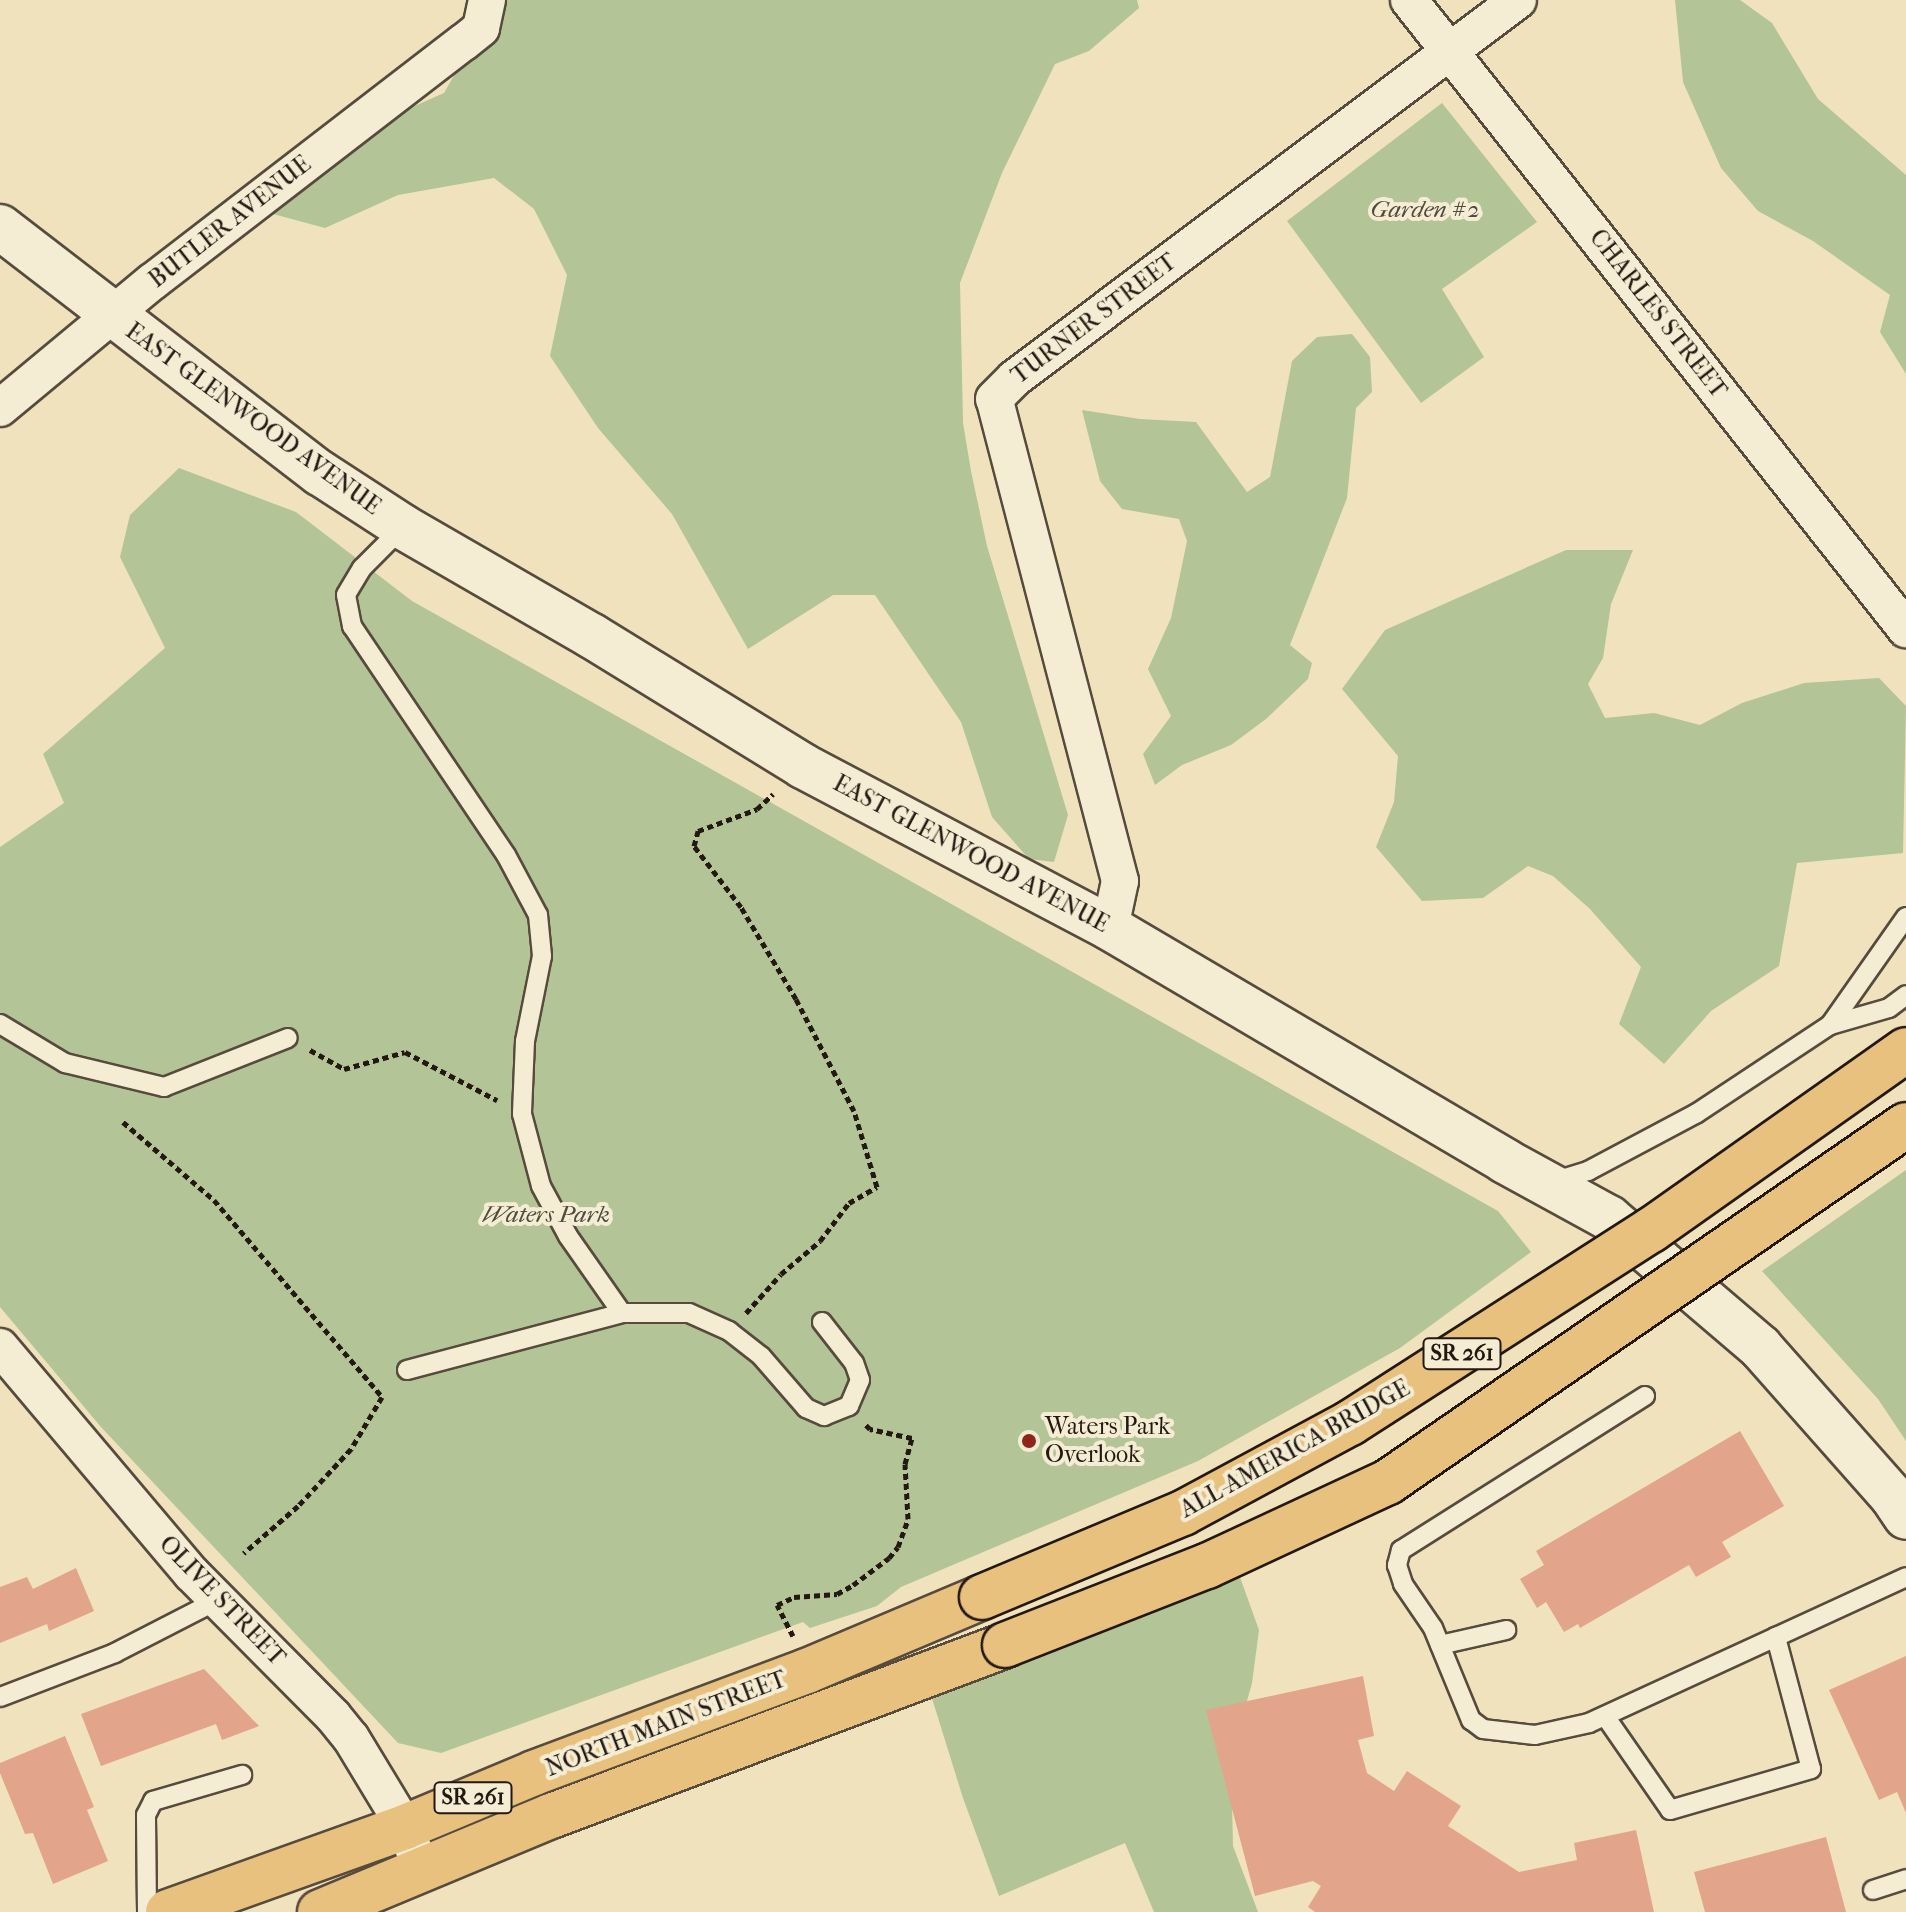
<!DOCTYPE html>
<style>
body{margin:0}
#map{position:relative;width:1906px;height:1912px;overflow:hidden;background:#f0e2bd;font-family:"IM FELL French Canon",serif}
div>[style]{position:absolute}
.green>*{inset:0;background:#b3c496}
.building>*{inset:0;background:#e2a58b}
.path>*{height:5px;margin-top:-2.5px;transform-origin:0;background:repeating-linear-gradient(90deg,#231912 0 6px,transparent 0 10px)}
.roads{filter:drop-shadow(2px 0 #564b3d) drop-shadow(-2px 0 #564b3d) drop-shadow(0 2px #564b3d) drop-shadow(0 -2px #564b3d)}
.service>*{height:18px;margin:-9px;padding:0 9px;transform-origin:9px;border-radius:9px;background:#f5ecd4}
.minor>*{height:36px;margin:-18px;padding:0 18px;transform-origin:18px;border-radius:18px;background:#f5ecd4}
.tertiary>*{height:44px;margin:-22px;padding:0 22px;transform-origin:22px;border-radius:22px;background:#f5ecd4}
.primary>*{height:44px;margin:-22px;padding:0 22px;transform-origin:22px;border-radius:22px;background:#e8c17e}
.bridges{filter:drop-shadow(2px 0 #231912) drop-shadow(-2px 0 #231912) drop-shadow(0 2px #231912) drop-shadow(0 -2px #231912)}
.primary-bridge>*{height:44px;margin:-22px;padding:0 22px;transform-origin:22px;border-radius:22px;background:#e8c17e}
.dots>*{width:22px;height:22px;translate:-50% -50%;box-sizing:border-box;border:4px solid #f5ecd4;border-radius:50%}
span{translate:-50% -50%;white-space:nowrap;text-align:center;line-height:1.15;-webkit-text-stroke:8px #f5ecd4;paint-order:stroke}
.shield-label span{padding:2px 6px;background:#f5ecd4;border:2px solid;border-radius:6px;-webkit-text-stroke-width:0}
.shield-label{font-size:22px;color:#231912;font-weight:700}
.park-label{font-size:24px;color:#4e4c3a;font-style:italic}
.street-label{font-size:24px;color:#231912}
.poi-label{font-size:24px;color:#231912}
.left{translate:0 -50%;text-align:left}
</style>
<div id="map">
<div class="green">
<i style="clip-path:polygon(487px 0,1137px 0,1139px 8px,1089px 51px,1055px 64px,1002px 173px,960px 283px,963px 423px,971px 471px,987px 546px,1068px 815px,1054px 862px,1029px 859px,992px 817px,961px 722px,875px 595px,833px 595px,748px 649px,672px 514px,598px 428px,550px 356px,567px 275px,534px 209px,494px 178px,398px 195px,325px 228px,262px 211px,383px 120px,444px 93px,481px 28px)"></i>
<i style="clip-path:polygon(1675px 0,1740px 0,1772px 23px,1818px 99px,1906px 175px,1906px 374px,1880px 332px,1890px 295px,1813px 241px,1758px 211px,1721px 168px,1683px 82px)"></i>
<i style="clip-path:polygon(1442px 103px,1537px 222px,1442px 289px,1484px 357px,1421px 403px,1287px 221px)"></i>
<i style="clip-path:polygon(1352px 334px,1370px 357px,1372px 392px,1356px 408px,1347px 498px,1290px 645px,1312px 663px,1308px 679px,1266px 719px,1231px 745px,1182px 765px,1155px 785px,1143px 754px,1171px 716px,1148px 669px,1171px 618px,1187px 541px,1179px 519px,1122px 509px,1100px 481px,1082px 410px,1140px 419px,1196px 422px,1247px 492px,1270px 477px,1292px 361px,1317px 337px)"></i>
<i style="clip-path:polygon(179px 468px,296px 512px,412px 601px,1498px 1211px,1531px 1252px,1400px 1348px,1198px 1461px,901px 1587px,877px 1606px,810px 1628px,803px 1622px,441px 1753px,398px 1743px,101px 1427px,0 1307px,0 847px,64px 803px,43px 754px,165px 648px,120px 557px,130px 515px)"></i>
<i style="clip-path:polygon(1566px 550px,1633px 550px,1611px 604px,1603px 658px,1588px 684px,1605px 718px,1654px 713px,1700px 725px,1742px 703px,1804px 683px,1879px 678px,1906px 706px,1903px 853px,1797px 863px,1779px 966px,1711px 1011px,1664px 1064px,1619px 1024px,1641px 967px,1590px 909px,1553px 876px,1528px 866px,1483px 898px,1422px 901px,1376px 847px,1394px 802px,1398px 756px,1342px 689px,1385px 630px)"></i>
<i style="clip-path:polygon(1906px 1170px,1906px 1441px,1878px 1399px,1762px 1271px)"></i>
<i style="clip-path:polygon(1232px 1555px,1259px 1630px,1252px 1683px,1231px 1758px,1233px 1846px,1258px 1912px,1154px 1912px,1125px 1843px,999px 1896px,963px 1798px,925px 1676px)"></i>
</div>
<div class="building">
<i style="clip-path:polygon(1740px 1431px,1784px 1506px,1722px 1542px,1731px 1557px,1696px 1577px,1689px 1565px,1580px 1628px,1578px 1624px,1564px 1632px,1546px 1602px,1537px 1608px,1520px 1579px,1544px 1565px,1536px 1551px)"></i>
<i style="clip-path:polygon(76px 1568px,94px 1611px,49px 1631px,47px 1624px,0 1643px,0 1587px,27px 1577px,33px 1589px)"></i>
<i style="clip-path:polygon(1906px 1656px,1906px 1813px,1897px 1792px,1879px 1800px,1829px 1690px)"></i>
<i style="clip-path:polygon(204px 1669px,259px 1726px,222px 1740px,216px 1724px,101px 1766px,81px 1714px)"></i>
<i style="clip-path:polygon(1363px 1676px,1374px 1736px,1358px 1740px,1367px 1773px,1394px 1791px,1407px 1771px,1461px 1806px,1448px 1826px,1519px 1872px,1577px 1860px,1574px 1843px,1636px 1830px,1654px 1912px,1315px 1912px,1308px 1907px,1321px 1886px,1313px 1881px,1255px 1896px,1206px 1710px)"></i>
<i style="clip-path:polygon(65px 1736px,94px 1807px,87px 1810px,108px 1861px,53px 1884px,33px 1833px,25px 1834px,0 1773px,0 1763px)"></i>
<i style="clip-path:polygon(1826px 1837px,1846px 1912px,1705px 1912px,1694px 1872px)"></i>
</div>
<div class="path">
<i style="left:310px;top:1050px;width:39px;rotate:29deg"></i>
<i style="left:344px;top:1069px;width:63px;rotate:-15.6deg"></i>
<i style="left:405px;top:1052px;width:104px;rotate:27.6deg"></i>
<i style="left:123px;top:1122px;width:120px;rotate:40.6deg"></i>
<i style="left:214px;top:1200px;width:259px;rotate:49.5deg"></i>
<i style="left:382px;top:1397px;width:61px;rotate:120.8deg"></i>
<i style="left:351px;top:1449px;width:78px;rotate:132.9deg"></i>
<i style="left:298px;top:1506px;width:72px;rotate:139deg"></i>
<i style="left:746px;top:1313px;width:52px;rotate:-48.1deg"></i>
<i style="left:781px;top:1274px;width:51px;rotate:-40.2deg"></i>
<i style="left:820px;top:1241px;width:48px;rotate:-52.7deg"></i>
<i style="left:849px;top:1203px;width:32px;rotate:-30deg"></i>
<i style="left:877px;top:1187px;width:79px;rotate:-106.8deg"></i>
<i style="left:854px;top:1111px;width:126px;rotate:-117.4deg"></i>
<i style="left:796px;top:999px;width:107px;rotate:-120.9deg"></i>
<i style="left:741px;top:907px;width:77px;rotate:-127.6deg"></i>
<i style="left:694px;top:846px;width:16px;rotate:-75deg"></i>
<i style="left:698px;top:831px;width:63px;rotate:-20.4deg"></i>
<i style="left:757px;top:809px;width:22px;rotate:-43deg"></i>
<i style="left:793px;top:1636px;width:35px;rotate:-117deg"></i>
<i style="left:777px;top:1605px;width:19px;rotate:-25deg"></i>
<i style="left:794px;top:1597px;width:43px;rotate:-4deg"></i>
<i style="left:837px;top:1594px;width:18px;rotate:-29deg"></i>
<i style="left:853px;top:1585px;width:45px;rotate:-36.9deg"></i>
<i style="left:889px;top:1558px;width:14px;rotate:-51deg"></i>
<i style="left:898px;top:1547px;width:30px;rotate:-70deg"></i>
<i style="left:908px;top:1519px;width:55px;rotate:-93.1deg"></i>
<i style="left:905px;top:1464px;width:27px;rotate:-75deg"></i>
<i style="left:912px;top:1438px;width:43px;rotate:-167.9deg"></i>
<i style="left:870px;top:1429px;width:6px;rotate:-135deg"></i>
</div>
<div class="roads">
<div class="service">
<i style="left:403px;top:527px;width:58px;rotate:135deg"></i>
<i style="left:362px;top:568px;width:31px;rotate:121deg"></i>
<i style="left:346px;top:595px;width:32px;rotate:79deg"></i>
<i style="left:352px;top:626px;width:276px;rotate:56.1deg"></i>
<i style="left:506px;top:855px;width:68px;rotate:61.9deg"></i>
<i style="left:538px;top:915px;width:41px;rotate:84.4deg"></i>
<i style="left:542px;top:956px;width:87px;rotate:101.3deg"></i>
<i style="left:525px;top:1041px;width:73px;rotate:92.4deg"></i>
<i style="left:522px;top:1114px;width:74px;rotate:75.2deg"></i>
<i style="left:541px;top:1186px;width:57px;rotate:61.6deg"></i>
<i style="left:568px;top:1236px;width:94px;rotate:55deg"></i>
<i style="left:1906px;top:917px;width:132px;rotate:125.1deg"></i>
<i style="left:1830px;top:1025px;width:61px;rotate:-16.1deg"></i>
<i style="left:1889px;top:1008px;width:21px;rotate:-37deg"></i>
<i style="left:0;top:1024px;width:76px;rotate:31deg"></i>
<i style="left:65px;top:1063px;width:102px;rotate:13.6deg"></i>
<i style="left:164px;top:1087px;width:133px;rotate:-21.6deg"></i>
<i style="left:1552px;top:1182px;width:38px;rotate:-17deg"></i>
<i style="left:1588px;top:1171px;width:123px;rotate:-28deg"></i>
<i style="left:1697px;top:1113px;width:159px;rotate:-33.5deg"></i>
<i style="left:407px;top:1370px;width:222px;rotate:-14.8deg"></i>
<i style="left:622px;top:1313px;width:67px"></i>
<i style="left:689px;top:1313px;width:44px;rotate:24.2deg"></i>
<i style="left:729px;top:1331px;width:41px;rotate:38deg"></i>
<i style="left:761px;top:1356px;width:69px;rotate:49.1deg"></i>
<i style="left:806px;top:1408px;width:20px;rotate:24deg"></i>
<i style="left:824px;top:1416px;width:27px;rotate:-22deg"></i>
<i style="left:849px;top:1406px;width:28px;rotate:-67deg"></i>
<i style="left:860px;top:1380px;width:18px;rotate:-109deg"></i>
<i style="left:854px;top:1363px;width:52px;rotate:-128deg"></i>
<i style="left:1645px;top:1396px;width:289px;rotate:147.7deg"></i>
<i style="left:1401px;top:1550px;width:16px;rotate:105deg"></i>
<i style="left:1397px;top:1565px;width:20px;rotate:72deg"></i>
<i style="left:1403px;top:1584px;width:53px;rotate:55.7deg"></i>
<i style="left:1433px;top:1628px;width:100px;rotate:67.6deg"></i>
<i style="left:1471px;top:1720px;width:15px;rotate:37deg"></i>
<i style="left:1483px;top:1729px;width:52px;rotate:6.6deg"></i>
<i style="left:1535px;top:1735px;width:55px;rotate:-12.5deg"></i>
<i style="left:1589px;top:1723px;width:349px;rotate:-24.7deg"></i>
<i style="left:1440px;top:1645px;width:68px;rotate:-12.8deg"></i>
<i style="left:0;top:1697px;width:123px;rotate:-20.9deg"></i>
<i style="left:115px;top:1653px;width:116px;rotate:-27.2deg"></i>
<i style="left:1605px;top:1716px;width:114px;rotate:55.3deg"></i>
<i style="left:1670px;top:1810px;width:147px;rotate:-16.2deg"></i>
<i style="left:1811px;top:1769px;width:137px;rotate:-104.9deg"></i>
<i style="left:1873px;top:1890px;width:35px;rotate:-18deg"></i>
<i style="left:147px;top:1912px;width:97px;rotate:-90.6deg"></i>
<i style="left:146px;top:1815px;width:16px;rotate:-63deg"></i>
<i style="left:153px;top:1801px;width:93px;rotate:-16.3deg"></i>
</div>
<div class="minor">
<i style="left:1409px;top:0;width:802px;rotate:51.69deg"></i>
<i style="left:0;top:408px;width:197px;rotate:-39.7deg"></i>
<i style="left:152px;top:282px;width:394px;rotate:-37.6deg"></i>
<i style="left:464px;top:42px;width:22px;rotate:-39deg"></i>
<i style="left:481px;top:28px;width:29px;rotate:-78deg"></i>
<i style="left:1110px;top:928px;width:48px;rotate:-78deg"></i>
<i style="left:1120px;top:881px;width:498px;rotate:-104.6deg"></i>
<i style="left:994px;top:399px;width:30px;rotate:-45deg"></i>
<i style="left:1015px;top:378px;width:629px;rotate:-36.92deg"></i>
<i style="left:0;top:1347px;width:296px;rotate:49.8deg"></i>
<i style="left:191px;top:1573px;width:202px;rotate:45.2deg"></i>
<i style="left:333px;top:1716px;width:28px;rotate:51deg"></i>
<i style="left:351px;top:1738px;width:104px;rotate:58.8deg"></i>
<i style="left:405px;top:1827px;width:25px;rotate:69deg"></i>
</div>
<div class="tertiary">
<i style="left:0;top:227px;width:404px;rotate:37.6deg"></i>
<i style="left:320px;top:473px;width:99px;rotate:33deg"></i>
<i style="left:403px;top:527px;width:218px;rotate:30deg"></i>
<i style="left:592px;top:636px;width:248px;rotate:31.6deg"></i>
<i style="left:803px;top:766px;width:347px;rotate:27.8deg"></i>
<i style="left:1110px;top:928px;width:459px;rotate:30.5deg"></i>
<i style="left:1505px;top:1161px;width:119px;rotate:28.7deg"></i>
<i style="left:1609px;top:1218px;width:199px;rotate:40.5deg"></i>
<i style="left:1760px;top:1347px;width:199px;rotate:48.5deg"></i>
<i style="left:1892px;top:1496px;width:25px;rotate:56deg"></i>
</div>
<div class="primary">
<i style="left:168px;top:1912px;width:252px;rotate:-19.7deg"></i>
<i style="left:405px;top:1827px;width:140px;rotate:-22.7deg"></i>
<i style="left:534px;top:1773px;width:291px;rotate:-20.5deg"></i>
<i style="left:807px;top:1671px;width:190px;rotate:-22.9deg"></i>
<i style="left:320px;top:1912px;width:250px;rotate:-22.6deg"></i>
<i style="left:551px;top:1816px;width:485px;rotate:-20.6deg"></i>
</div>
</div>
<div class="bridges">
<div class="primary-bridge">
<i style="left:982px;top:1597px;width:218px;rotate:-22.7deg"></i>
<i style="left:1183px;top:1513px;width:190px;rotate:-28.3deg"></i>
<i style="left:1350px;top:1423px;width:358px;rotate:-32.7deg"></i>
<i style="left:1651px;top:1230px;width:312px;rotate:-35.2deg"></i>
<i style="left:1005px;top:1645px;width:217px;rotate:-21.4deg"></i>
<i style="left:1207px;top:1566px;width:200px;rotate:-24.9deg"></i>
<i style="left:1388px;top:1482px;width:629px;rotate:-34.57deg"></i>
</div>
</div>
<div class="dots">
<i style="left:1029px;top:1441px;background:#8f2418"></i>
</div>
<div class="shield-label">
<span style="left:1462px;top:1354px">SR 261</span>
<span style="left:473px;top:1798px">SR 261</span>
</div>
<div class="park-label">
<span style="left:1425px;top:210px">Garden #2</span>
<span style="left:546px;top:1215px">Waters Park</span>
</div>
<div class="street-label">
<span style="left:230px;top:222px;rotate:-38deg">BUTLER AVENUE</span>
<span style="left:1658px;top:314px;rotate:52deg">CHARLES STREET</span>
<span style="left:1094px;top:319px;rotate:-37deg">TURNER STREET</span>
<span style="left:253px;top:419px;rotate:36deg">EAST GLENWOOD AVENUE</span>
<span style="left:971px;top:854px;rotate:28deg">EAST GLENWOOD AVENUE</span>
<span style="left:1295px;top:1449px;rotate:-29deg">ALL-AMERICA BRIDGE</span>
<span style="left:222px;top:1601px;rotate:46deg">OLIVE STREET</span>
<span style="left:666px;top:1724px;rotate:-21deg">NORTH MAIN STREET</span>
</div>
<div class="poi-label">
<span class="left" style="left:1045px;top:1441px">Waters Park<br>Overlook</span>
</div>
</div>
